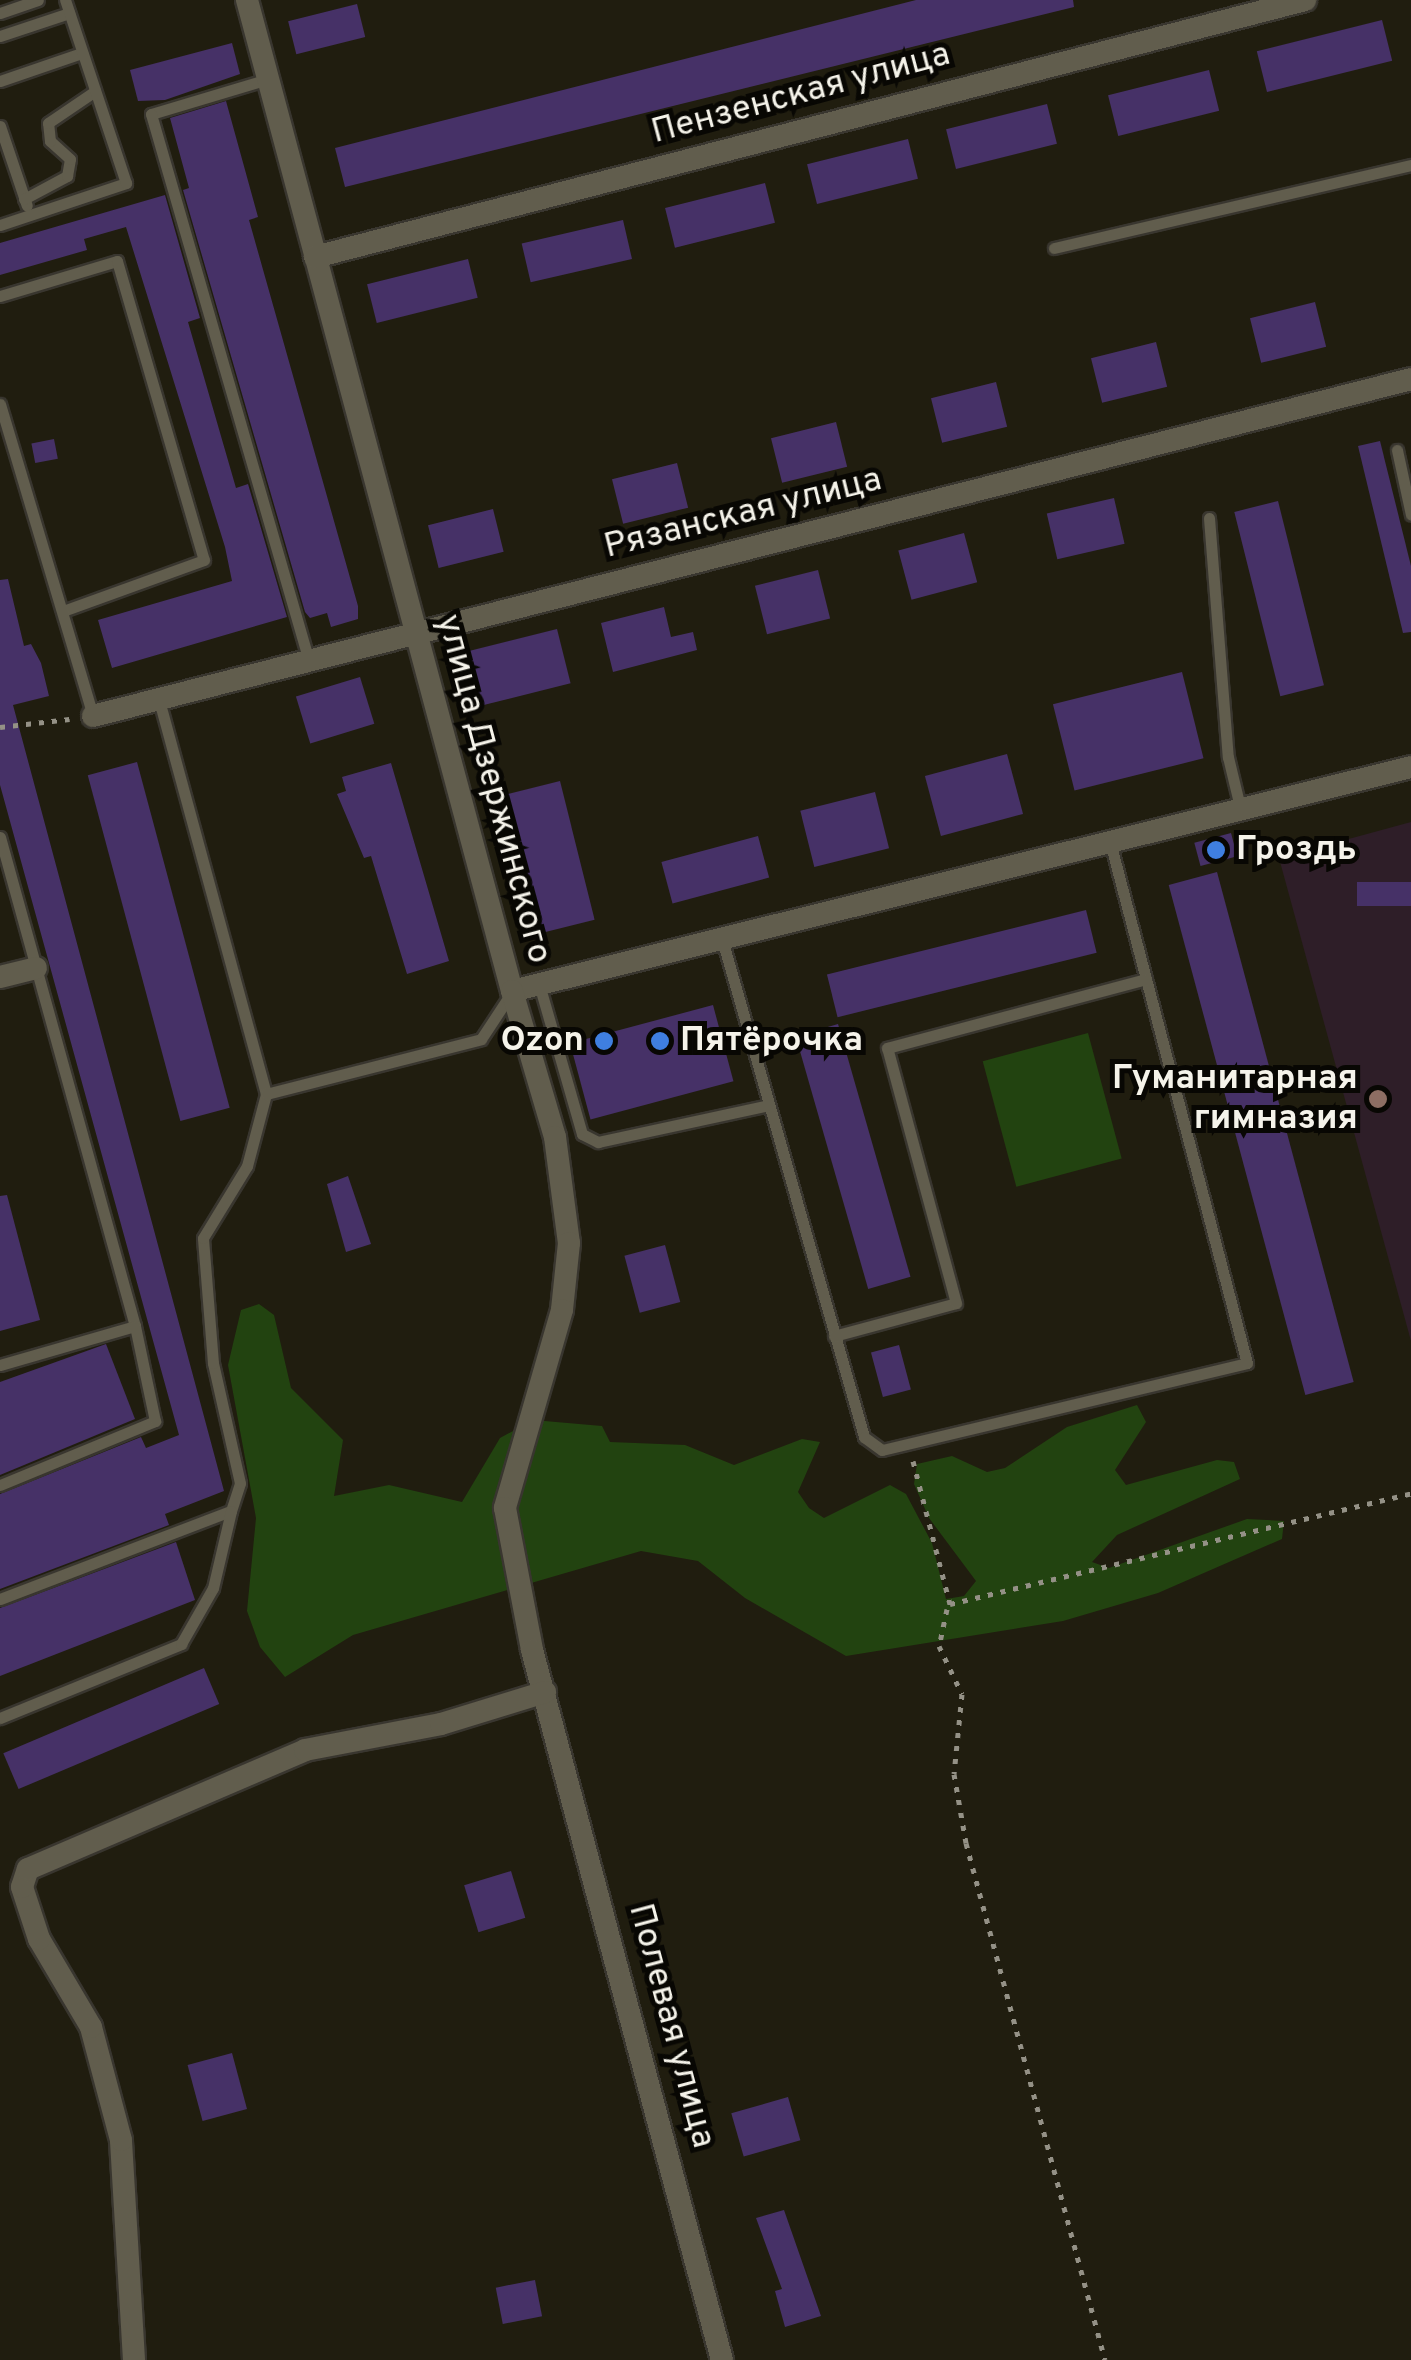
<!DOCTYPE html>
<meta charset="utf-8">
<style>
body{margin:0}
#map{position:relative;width:1411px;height:2360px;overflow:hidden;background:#201d0f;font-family:Overpass,sans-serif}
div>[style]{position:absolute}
.education>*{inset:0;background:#2e1e28}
.green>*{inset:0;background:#224310;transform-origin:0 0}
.building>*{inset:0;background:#463167;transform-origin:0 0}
.path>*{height:5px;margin-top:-2.5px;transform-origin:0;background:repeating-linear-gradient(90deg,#949186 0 5px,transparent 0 13px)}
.roads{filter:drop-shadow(2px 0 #39362f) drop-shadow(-2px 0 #39362f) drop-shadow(0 2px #39362f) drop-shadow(0 -2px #39362f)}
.lane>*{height:11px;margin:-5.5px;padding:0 5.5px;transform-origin:5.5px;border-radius:5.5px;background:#615d4d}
.street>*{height:22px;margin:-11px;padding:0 11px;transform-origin:11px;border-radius:11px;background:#615d4d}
.dots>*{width:28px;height:28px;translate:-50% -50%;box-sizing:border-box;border:5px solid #080703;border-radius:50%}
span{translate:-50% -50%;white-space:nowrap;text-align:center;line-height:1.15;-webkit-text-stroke:10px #080703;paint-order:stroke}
.street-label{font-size:35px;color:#f5f3ea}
.poi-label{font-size:35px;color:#f5f3ea;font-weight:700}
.left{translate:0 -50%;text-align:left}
.right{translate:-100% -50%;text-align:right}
</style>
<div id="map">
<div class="education">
<i style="clip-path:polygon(1411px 822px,1411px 1341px,1279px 858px)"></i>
</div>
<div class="green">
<i style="left:1088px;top:1033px;width:130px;height:109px;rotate:75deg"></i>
<i style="clip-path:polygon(259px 1304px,274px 1315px,291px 1388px,343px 1440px,334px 1496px,389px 1485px,462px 1502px,500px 1438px,533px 1420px,602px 1426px,610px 1442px,685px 1445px,734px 1465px,802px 1439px,820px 1442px,798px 1492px,809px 1508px,824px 1518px,890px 1485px,906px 1494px,932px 1543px,946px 1599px,964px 1596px,976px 1581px,929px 1518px,914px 1484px,917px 1464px,952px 1456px,987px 1472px,1005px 1468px,1067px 1427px,1137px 1405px,1146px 1422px,1115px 1470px,1126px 1485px,1217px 1460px,1234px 1462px,1240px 1479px,1117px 1535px,1092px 1562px,1109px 1568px,1247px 1519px,1284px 1521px,1282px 1539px,1158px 1593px,1063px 1621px,846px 1656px,745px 1598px,698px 1561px,641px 1551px,353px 1635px,285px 1677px,260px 1647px,247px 1611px,256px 1518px,228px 1365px,241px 1310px)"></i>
</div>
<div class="building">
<i style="clip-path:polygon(916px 0,1073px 0,1074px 7px,345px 187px,335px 148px)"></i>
<i style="left:357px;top:4px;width:34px;height:71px;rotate:76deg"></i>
<i style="left:1382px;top:20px;width:42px;height:129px;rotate:76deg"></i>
<i style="clip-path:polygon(232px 43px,240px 74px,165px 100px,138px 101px,130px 70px)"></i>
<i style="left:1209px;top:70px;width:42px;height:104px;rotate:76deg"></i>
<i style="clip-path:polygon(226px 101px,258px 217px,249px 220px,358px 606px,358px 619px,331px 627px,327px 613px,310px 618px,305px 612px,183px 190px,189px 188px,170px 118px)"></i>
<i style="left:1047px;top:104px;width:41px;height:104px;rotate:76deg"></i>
<i style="left:908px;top:139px;width:41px;height:104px;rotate:76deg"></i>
<i style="left:765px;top:183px;width:41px;height:103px;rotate:76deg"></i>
<i style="clip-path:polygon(165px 195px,200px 318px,188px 322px,236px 488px,248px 484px,287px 617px,112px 668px,98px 620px,232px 581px,225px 547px,126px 227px,84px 239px,87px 250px,0 275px,0 243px)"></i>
<i style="left:623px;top:220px;width:40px;height:104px;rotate:77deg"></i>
<i style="left:468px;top:259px;width:40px;height:104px;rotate:76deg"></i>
<i style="left:1315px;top:302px;width:46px;height:67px;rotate:76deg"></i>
<i style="left:1156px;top:342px;width:46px;height:67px;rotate:76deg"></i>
<i style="left:996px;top:382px;width:46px;height:67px;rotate:76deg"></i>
<i style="left:836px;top:422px;width:46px;height:67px;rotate:76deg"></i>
<i style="left:54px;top:439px;width:20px;height:23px;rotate:79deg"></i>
<i style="clip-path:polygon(1380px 441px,1411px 566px,1411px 632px,1403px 633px,1358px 446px)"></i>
<i style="left:677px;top:463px;width:46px;height:67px;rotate:76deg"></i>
<i style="left:1114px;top:498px;width:47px;height:69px;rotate:77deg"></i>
<i style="left:1278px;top:501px;width:190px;height:45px;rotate:76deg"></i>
<i style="left:493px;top:509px;width:44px;height:67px;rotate:76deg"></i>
<i style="left:964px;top:533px;width:51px;height:68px;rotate:75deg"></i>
<i style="left:818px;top:570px;width:50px;height:65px;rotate:76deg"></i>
<i style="clip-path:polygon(8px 579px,24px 646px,31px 644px,41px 663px,49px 696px,13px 705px,224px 1491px,165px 1514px,169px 1525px,0 1589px,0 1494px,141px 1437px,146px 1448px,179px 1435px,0 785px,0 580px)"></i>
<i style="clip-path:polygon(664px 607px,671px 637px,693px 632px,697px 650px,613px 672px,601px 623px)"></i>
<i style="left:557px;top:629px;width:56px;height:103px;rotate:76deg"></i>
<i style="left:1182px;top:672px;width:89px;height:133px;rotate:76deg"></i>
<i style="left:360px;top:677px;width:49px;height:67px;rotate:73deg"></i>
<i style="left:1007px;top:754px;width:62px;height:85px;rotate:75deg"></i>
<i style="left:137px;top:762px;width:358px;height:51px;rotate:75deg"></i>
<i style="clip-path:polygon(391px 763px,449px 961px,407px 974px,371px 856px,364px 858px,337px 794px,346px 791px,342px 777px)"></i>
<i style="left:560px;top:781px;width:143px;height:61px;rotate:76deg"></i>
<i style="left:875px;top:792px;width:58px;height:77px;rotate:76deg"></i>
<i style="left:1231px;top:833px;width:24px;height:38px;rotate:75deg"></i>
<i style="left:758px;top:836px;width:43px;height:100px;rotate:75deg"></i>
<i style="left:1217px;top:872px;width:528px;height:50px;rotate:75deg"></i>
<i style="left:1411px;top:882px;width:24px;height:54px;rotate:90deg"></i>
<i style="left:1086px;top:910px;width:44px;height:267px;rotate:76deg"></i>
<i style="left:713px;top:1005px;width:79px;height:148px;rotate:75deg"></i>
<i style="left:838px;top:1024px;width:263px;height:44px;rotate:74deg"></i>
<i style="clip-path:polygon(348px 1176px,371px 1244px,346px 1252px,327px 1184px)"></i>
<i style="clip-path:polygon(7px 1195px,40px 1320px,0 1331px,0 1196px)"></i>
<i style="left:665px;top:1245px;width:59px;height:42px;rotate:75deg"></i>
<i style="clip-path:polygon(106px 1344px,135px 1419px,0 1475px,0 1382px)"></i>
<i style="left:899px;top:1345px;width:46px;height:29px;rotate:75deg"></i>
<i style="clip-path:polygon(176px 1542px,195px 1600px,0 1676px,0 1608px)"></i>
<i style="left:204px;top:1668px;width:39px;height:218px;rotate:67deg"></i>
<i style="left:511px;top:1871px;width:49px;height:49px;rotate:73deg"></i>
<i style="left:232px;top:2053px;width:58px;height:46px;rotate:75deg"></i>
<i style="left:788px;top:2097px;width:45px;height:59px;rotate:74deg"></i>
<i style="clip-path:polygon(784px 2210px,821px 2316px,785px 2327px,775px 2291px,782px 2289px,756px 2218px)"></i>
<i style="left:535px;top:2280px;width:37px;height:40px;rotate:79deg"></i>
</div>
<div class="path">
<i style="left:0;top:727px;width:70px;rotate:-6.5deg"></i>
<i style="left:913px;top:1461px;width:148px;rotate:75.5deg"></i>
<i style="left:950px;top:1604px;width:474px;rotate:-13.5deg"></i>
<i style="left:947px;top:1609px;width:38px;rotate:102deg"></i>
<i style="left:939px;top:1646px;width:53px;rotate:64.4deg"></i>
<i style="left:962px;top:1694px;width:80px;rotate:95.7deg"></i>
<i style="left:954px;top:1774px;width:70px;rotate:80.1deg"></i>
<i style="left:966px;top:1843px;width:535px;rotate:74.95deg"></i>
</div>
<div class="roads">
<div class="lane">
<i style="left:0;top:13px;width:40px;rotate:-18.9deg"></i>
<i style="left:0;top:36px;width:73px;rotate:-18.4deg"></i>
<i style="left:268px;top:79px;width:122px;rotate:163.3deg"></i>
<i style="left:151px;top:114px;width:569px;rotate:73.89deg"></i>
<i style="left:0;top:81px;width:87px;rotate:-18.9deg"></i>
<i style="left:0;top:126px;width:84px;rotate:71.4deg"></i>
<i style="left:24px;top:199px;width:49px;rotate:-28.1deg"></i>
<i style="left:67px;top:176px;width:17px;rotate:-80deg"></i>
<i style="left:70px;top:159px;width:27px;rotate:-138deg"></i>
<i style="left:50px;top:141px;width:18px;rotate:-96deg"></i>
<i style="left:48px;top:123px;width:57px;rotate:-34.2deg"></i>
<i style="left:0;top:225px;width:133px;rotate:-18.4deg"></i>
<i style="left:126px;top:183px;width:193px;rotate:-108.4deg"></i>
<i style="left:1054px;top:248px;width:367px;rotate:-13.1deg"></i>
<i style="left:0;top:296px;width:122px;rotate:-16.7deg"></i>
<i style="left:117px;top:261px;width:311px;rotate:73.8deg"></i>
<i style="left:204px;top:560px;width:150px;rotate:160.1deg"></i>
<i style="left:0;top:404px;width:326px;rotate:73.4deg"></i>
<i style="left:1397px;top:450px;width:66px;rotate:77.8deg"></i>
<i style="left:1209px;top:518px;width:240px;rotate:85.5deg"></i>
<i style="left:1228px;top:757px;width:56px;rotate:76.5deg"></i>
<i style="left:159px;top:700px;width:408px;rotate:74.8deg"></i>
<i style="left:0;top:837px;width:507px;rotate:74.57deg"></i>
<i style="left:135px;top:1326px;width:141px;rotate:163.9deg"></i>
<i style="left:722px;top:939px;width:518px;rotate:74.08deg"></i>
<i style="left:864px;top:1437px;width:22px;rotate:36deg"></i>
<i style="left:882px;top:1450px;width:375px;rotate:-13.4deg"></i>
<i style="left:1247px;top:1363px;width:539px;rotate:-104.73deg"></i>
<i style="left:539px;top:984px;width:156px;rotate:74deg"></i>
<i style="left:582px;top:1134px;width:18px;rotate:27deg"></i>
<i style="left:598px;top:1142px;width:175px;rotate:-12.2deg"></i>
<i style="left:834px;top:1336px;width:126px;rotate:-15.1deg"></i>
<i style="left:956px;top:1303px;width:264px;rotate:-105.1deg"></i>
<i style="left:887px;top:1048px;width:268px;rotate:-14.9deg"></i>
<i style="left:0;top:1485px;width:168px;rotate:-22.4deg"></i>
<i style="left:155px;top:1421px;width:97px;rotate:-101.9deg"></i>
<i style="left:0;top:1599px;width:247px;rotate:-20.9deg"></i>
<i style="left:231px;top:1511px;width:29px;rotate:-72deg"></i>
<i style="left:240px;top:1483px;width:123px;rotate:-102.7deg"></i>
<i style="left:213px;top:1363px;width:125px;rotate:-94.6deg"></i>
<i style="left:203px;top:1238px;width:84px;rotate:-58.6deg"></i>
<i style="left:247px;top:1166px;width:74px;rotate:-75.2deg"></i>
<i style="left:266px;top:1094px;width:222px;rotate:-14.3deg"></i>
<i style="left:481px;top:1039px;width:53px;rotate:-56.6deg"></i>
<i style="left:0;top:1718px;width:196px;rotate:-22.2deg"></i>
<i style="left:181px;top:1644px;width:64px;rotate:-60.3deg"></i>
<i style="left:213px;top:1588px;width:79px;rotate:-76.8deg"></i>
</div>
<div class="street">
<i style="left:247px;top:0;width:1026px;rotate:75.03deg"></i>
<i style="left:512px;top:991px;width:926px;rotate:-13.99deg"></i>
<i style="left:315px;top:257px;width:1023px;rotate:-14.55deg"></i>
<i style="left:93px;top:716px;width:1360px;rotate:-14.34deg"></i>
<i style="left:0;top:977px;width:37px;rotate:-14deg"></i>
<i style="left:512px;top:991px;width:152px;rotate:73.6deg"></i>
<i style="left:555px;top:1137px;width:107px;rotate:82.5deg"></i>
<i style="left:569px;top:1243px;width:67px;rotate:96deg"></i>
<i style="left:562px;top:1310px;width:206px;rotate:106.1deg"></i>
<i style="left:505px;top:1508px;width:145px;rotate:79.2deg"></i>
<i style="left:532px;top:1650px;width:735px;rotate:75.02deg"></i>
<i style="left:134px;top:2360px;width:220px;rotate:-93.4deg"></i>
<i style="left:121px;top:2140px;width:117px;rotate:-104.9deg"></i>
<i style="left:91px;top:2027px;width:102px;rotate:-120.6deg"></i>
<i style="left:39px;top:1939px;width:55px;rotate:-108.1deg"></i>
<i style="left:22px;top:1887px;width:19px;rotate:-72deg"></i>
<i style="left:28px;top:1869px;width:301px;rotate:-23.2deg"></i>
<i style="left:305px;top:1750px;width:138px;rotate:-10.8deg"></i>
<i style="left:441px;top:1724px;width:109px;rotate:-17.1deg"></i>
</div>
</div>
<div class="dots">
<i style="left:1216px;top:850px;background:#3f7fe0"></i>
<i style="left:604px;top:1041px;background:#3f7fe0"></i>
<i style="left:660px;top:1041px;background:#3f7fe0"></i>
<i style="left:1378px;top:1099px;background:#8d6e63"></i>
</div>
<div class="street-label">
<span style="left:801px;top:94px;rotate:-15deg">Пензенская улица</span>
<span style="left:743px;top:514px;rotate:-14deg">Рязанская улица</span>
<span style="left:493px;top:789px;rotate:75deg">улица Дзержинского</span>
<span style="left:671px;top:2026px;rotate:75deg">Полевая улица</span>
</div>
<div class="poi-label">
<span class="left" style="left:1236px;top:850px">Гроздь</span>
<span class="right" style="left:584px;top:1041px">Ozon</span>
<span class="left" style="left:680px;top:1041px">Пятёрочка</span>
<span class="right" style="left:1358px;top:1099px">Гуманитарная<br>гимназия</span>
</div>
</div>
